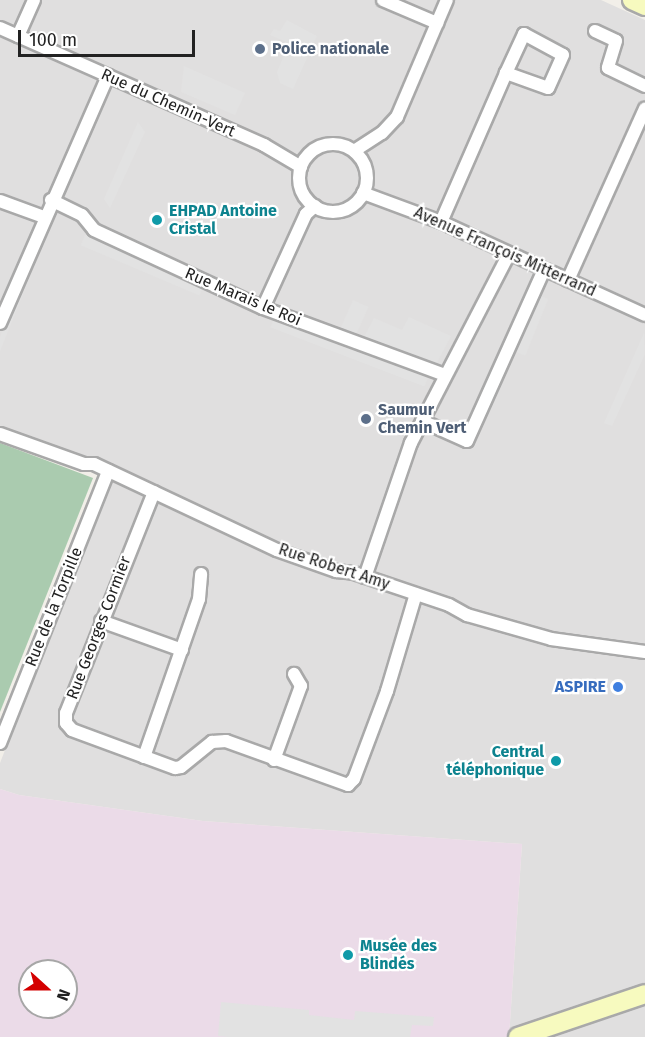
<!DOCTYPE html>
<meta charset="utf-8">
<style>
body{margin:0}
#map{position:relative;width:645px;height:1037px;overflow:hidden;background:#f2efe9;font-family:"Fira Sans",sans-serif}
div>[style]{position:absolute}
.residential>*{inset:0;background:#e0dfdf}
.industrial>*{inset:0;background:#ebdbe8}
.cemetery>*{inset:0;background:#aacbaf}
.parking>*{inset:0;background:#e2e2e2;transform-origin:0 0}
.roads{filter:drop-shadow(2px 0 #a9a9a9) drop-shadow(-2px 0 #a9a9a9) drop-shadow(0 2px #a9a9a9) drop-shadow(0 -2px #a9a9a9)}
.street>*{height:12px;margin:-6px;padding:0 6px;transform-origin:6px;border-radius:6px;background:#fff}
.street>.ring{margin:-6px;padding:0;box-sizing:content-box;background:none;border:12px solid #fff;border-radius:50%}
.secondary>*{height:18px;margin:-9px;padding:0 9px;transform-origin:9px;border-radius:9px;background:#f7fabf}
.dots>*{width:16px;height:16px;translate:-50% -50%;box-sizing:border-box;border:3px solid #fff;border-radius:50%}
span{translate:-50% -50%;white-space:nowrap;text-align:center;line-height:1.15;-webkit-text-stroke:4.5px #fff;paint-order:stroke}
.service-label{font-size:16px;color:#4e5e75;font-weight:700}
.left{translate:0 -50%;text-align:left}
.street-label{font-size:16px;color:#222}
.culture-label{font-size:16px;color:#0d838f;font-weight:700}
.right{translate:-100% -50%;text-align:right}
.shop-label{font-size:16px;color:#366cbe;font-weight:700}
.north{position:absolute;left:18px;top:959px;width:60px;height:60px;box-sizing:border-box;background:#fff;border:2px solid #a7a7a7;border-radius:50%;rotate:111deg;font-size:16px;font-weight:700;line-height:24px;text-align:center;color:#222}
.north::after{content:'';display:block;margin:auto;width:21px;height:27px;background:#d40000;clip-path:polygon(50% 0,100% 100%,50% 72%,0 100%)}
.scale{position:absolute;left:18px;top:30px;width:177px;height:27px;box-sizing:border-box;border:3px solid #222;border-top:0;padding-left:8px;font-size:18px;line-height:21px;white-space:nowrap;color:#222;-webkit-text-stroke:4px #fff;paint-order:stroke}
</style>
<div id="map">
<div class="residential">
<i style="clip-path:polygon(0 0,601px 0,645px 20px,645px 1037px,509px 1037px,522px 844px,203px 821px,19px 795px,0 789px,0 763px,115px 469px,0 428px)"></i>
</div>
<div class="industrial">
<i style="clip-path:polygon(evenodd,0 789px,19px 795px,203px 821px,522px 844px,509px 1037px,0 1037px,0 789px,30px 971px,66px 971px,66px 1007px,30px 1007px,30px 971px)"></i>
</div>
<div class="cemetery">
<i style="clip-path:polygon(0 443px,93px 478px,0 712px)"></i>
</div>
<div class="parking">
<i style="clip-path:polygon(287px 20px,317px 36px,293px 89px,280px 83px,277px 72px,289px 43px,270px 35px,274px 29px,280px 31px)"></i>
<i style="clip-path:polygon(184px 66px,245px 93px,235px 115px,181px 92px)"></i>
<i style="clip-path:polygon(138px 122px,145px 132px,110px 208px,104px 199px)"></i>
<i style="left:85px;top:235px;width:129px;height:11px;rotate:23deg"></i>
<i style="clip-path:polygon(39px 239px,44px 241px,0 351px,0 337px)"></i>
<i style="left:538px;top:295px;width:11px;height:61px;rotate:22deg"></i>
<i style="left:353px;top:300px;width:17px;height:30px;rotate:24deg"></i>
<i style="clip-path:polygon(409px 317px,451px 336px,435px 366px,363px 339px,374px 318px,402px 330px)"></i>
<i style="left:274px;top:318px;width:165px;height:10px;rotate:21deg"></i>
<i style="clip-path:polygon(644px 333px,645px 354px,612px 426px,604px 423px)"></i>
<i style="clip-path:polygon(89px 497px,93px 499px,0 735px,0 720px)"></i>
<i style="clip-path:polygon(221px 1002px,309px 1010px,309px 1015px,354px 1020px,355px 1011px,434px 1017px,433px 1026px,412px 1025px,410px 1037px,228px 1037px,218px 1036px)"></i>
</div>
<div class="roads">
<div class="street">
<i style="left:383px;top:0;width:59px;rotate:23.1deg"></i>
<i style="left:0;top:28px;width:289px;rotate:23.9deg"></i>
<i style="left:264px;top:145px;width:43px;rotate:30.7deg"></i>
<i style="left:595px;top:31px;width:23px;rotate:25deg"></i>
<i style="left:616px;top:41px;width:28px;rotate:107deg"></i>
<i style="left:608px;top:68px;width:41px;rotate:25.9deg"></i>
<i style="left:18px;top:36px;width:39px;rotate:-66deg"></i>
<i class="ring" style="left:299px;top:144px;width:56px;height:56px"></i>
<i style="left:354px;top:151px;width:33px;rotate:-33deg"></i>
<i style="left:382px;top:133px;width:22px;rotate:-47deg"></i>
<i style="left:397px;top:117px;width:127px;rotate:-66.9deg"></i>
<i style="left:363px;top:193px;width:83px;rotate:20.4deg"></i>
<i style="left:441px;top:222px;width:224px;rotate:24.5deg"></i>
<i style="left:51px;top:200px;width:34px;rotate:26deg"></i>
<i style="left:82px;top:215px;width:19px;rotate:51deg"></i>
<i style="left:94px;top:230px;width:186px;rotate:24.8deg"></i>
<i style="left:263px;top:308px;width:194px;rotate:20.2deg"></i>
<i style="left:0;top:201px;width:47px;rotate:20deg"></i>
<i style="left:441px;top:222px;width:163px;rotate:-66.4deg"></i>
<i style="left:506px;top:73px;width:43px;rotate:-65.2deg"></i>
<i style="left:524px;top:34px;width:44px;rotate:28.3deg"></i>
<i style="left:563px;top:55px;width:36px;rotate:114deg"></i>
<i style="left:548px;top:88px;width:45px;rotate:-160.3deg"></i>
<i style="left:568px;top:280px;width:188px;rotate:-65.8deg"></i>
<i style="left:263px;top:308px;width:103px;rotate:-65.4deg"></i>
<i style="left:306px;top:214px;width:12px;rotate:-42deg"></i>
<i style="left:0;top:323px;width:270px;rotate:-66.4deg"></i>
<i style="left:422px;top:421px;width:49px;rotate:24deg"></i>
<i style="left:467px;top:441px;width:188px;rotate:-65.8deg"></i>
<i style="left:0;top:434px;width:89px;rotate:19.7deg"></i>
<i style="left:84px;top:464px;width:10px"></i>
<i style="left:94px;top:464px;width:202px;rotate:25.2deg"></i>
<i style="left:277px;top:550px;width:63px;rotate:19.6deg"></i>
<i style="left:336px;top:571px;width:18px;rotate:6deg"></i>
<i style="left:354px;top:573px;width:100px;rotate:18.6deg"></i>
<i style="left:449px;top:605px;width:21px;rotate:29deg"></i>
<i style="left:467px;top:615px;width:87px;rotate:15.9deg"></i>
<i style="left:551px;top:639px;width:95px;rotate:7.9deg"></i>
<i style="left:154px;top:492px;width:238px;rotate:111.7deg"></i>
<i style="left:66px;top:713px;width:10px;rotate:90deg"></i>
<i style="left:66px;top:723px;width:9px;rotate:49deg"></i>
<i style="left:72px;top:730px;width:110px;rotate:20.3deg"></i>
<i style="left:175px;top:768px;width:6px;rotate:-9deg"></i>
<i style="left:181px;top:767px;width:40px;rotate:-39deg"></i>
<i style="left:212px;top:742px;width:14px;rotate:-4deg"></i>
<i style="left:226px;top:741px;width:130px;rotate:19.8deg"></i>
<i style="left:348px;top:785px;width:8px;rotate:-45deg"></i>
<i style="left:354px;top:779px;width:94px;rotate:-69.4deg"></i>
<i style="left:387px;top:691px;width:101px;rotate:-73.4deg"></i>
<i style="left:365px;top:577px;width:142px;rotate:-71.1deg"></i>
<i style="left:411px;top:443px;width:213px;rotate:-62.6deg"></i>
<i style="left:101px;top:621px;width:86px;rotate:19.7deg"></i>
<i style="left:0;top:743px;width:293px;rotate:-68.3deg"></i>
<i style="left:144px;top:757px;width:167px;rotate:-70.8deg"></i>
<i style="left:199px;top:599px;width:25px;rotate:-85deg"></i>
<i style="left:274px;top:760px;width:79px;rotate:-70deg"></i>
<i style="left:301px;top:686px;width:14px;rotate:-120deg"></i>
</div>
<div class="secondary">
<i style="left:632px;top:0;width:14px;rotate:25deg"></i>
<i style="left:518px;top:1037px;width:134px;rotate:-18.7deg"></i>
</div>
</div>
<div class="dots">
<i style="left:260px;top:49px;background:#5c6f8a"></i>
<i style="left:157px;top:220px;background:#0f9aa8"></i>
<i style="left:366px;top:419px;background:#5c6f8a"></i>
<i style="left:618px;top:687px;background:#3f7fe0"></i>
<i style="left:556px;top:761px;background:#0f9aa8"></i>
<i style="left:348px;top:955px;background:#0f9aa8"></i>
</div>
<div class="service-label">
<span class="left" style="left:272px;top:49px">Police nationale</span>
<span class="left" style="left:378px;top:419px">Saumur<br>Chemin Vert</span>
</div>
<div class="street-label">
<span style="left:168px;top:103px;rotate:24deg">Rue du Chemin-Vert</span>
<span style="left:505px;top:252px;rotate:24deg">Avenue François Mitterrand</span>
<span style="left:243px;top:297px;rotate:23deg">Rue Marais le Roi</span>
<span style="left:334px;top:567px;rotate:18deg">Rue Robert Amy</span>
<span style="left:54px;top:607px;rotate:-68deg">Rue de la Torpille</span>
<span style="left:99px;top:628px;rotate:-69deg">Rue Georges Cormier</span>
</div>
<div class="culture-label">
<span class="left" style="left:169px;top:220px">EHPAD Antoine<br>Cristal</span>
<span class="right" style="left:544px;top:761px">Central<br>téléphonique</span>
<span class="left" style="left:360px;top:955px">Musée des<br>Blindés</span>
</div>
<div class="shop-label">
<span class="right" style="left:606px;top:687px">ASPIRE</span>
</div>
<div class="north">N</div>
<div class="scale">100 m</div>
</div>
